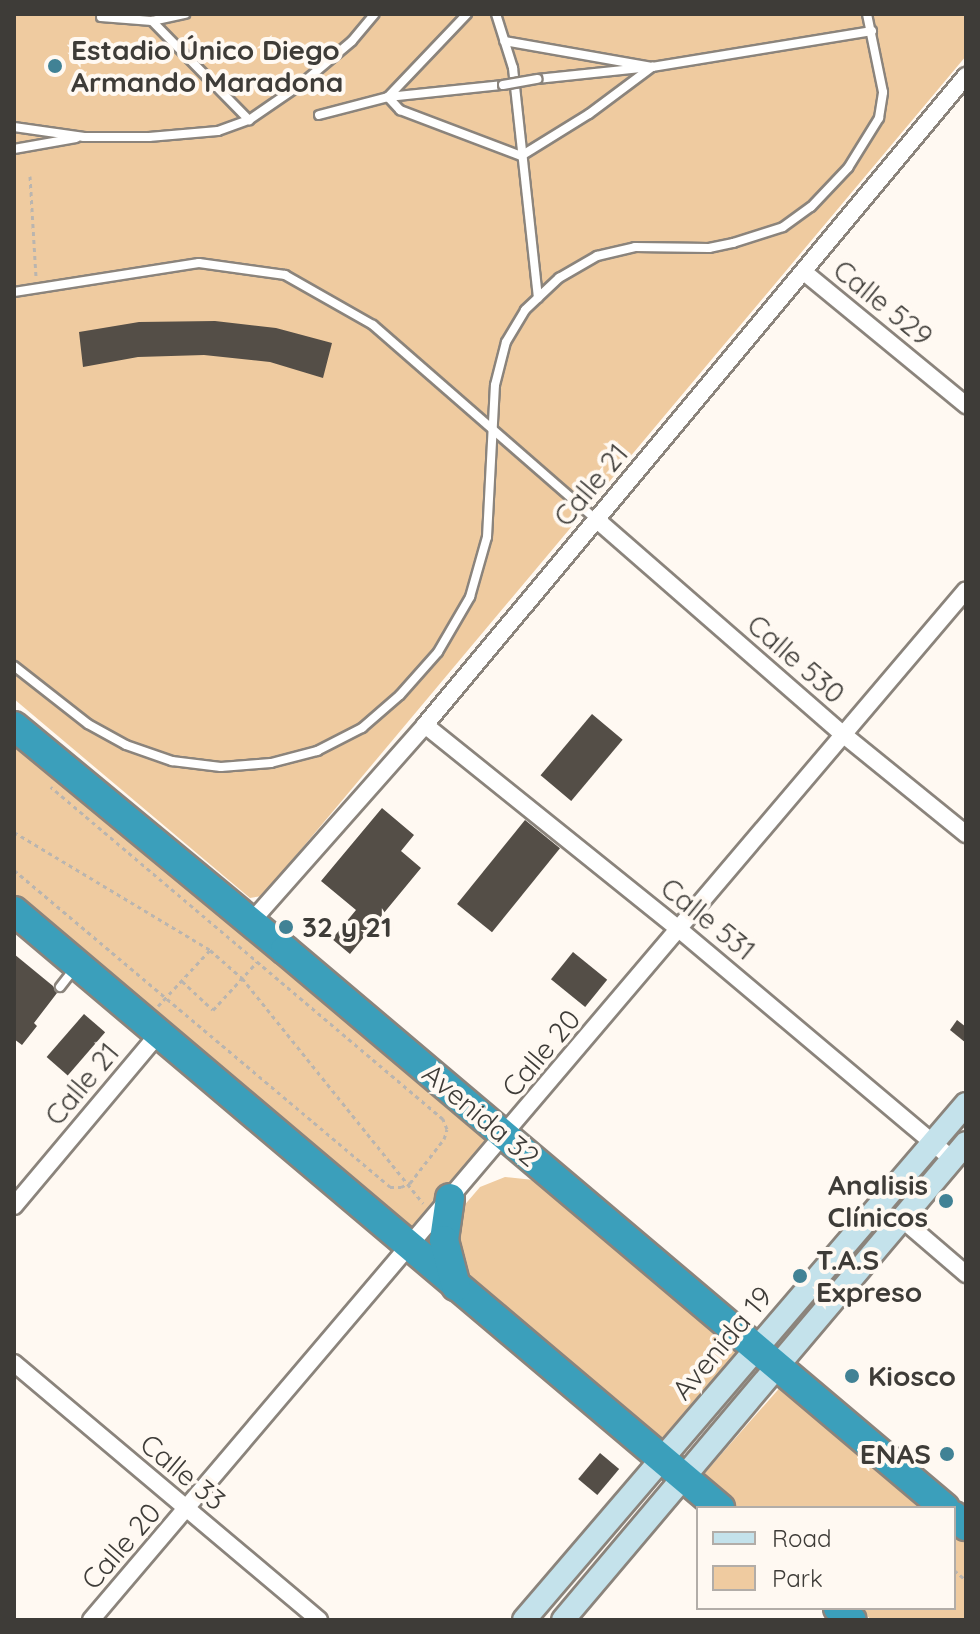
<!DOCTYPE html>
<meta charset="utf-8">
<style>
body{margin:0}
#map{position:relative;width:980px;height:1634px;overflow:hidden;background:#fff9f2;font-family:Quicksand,sans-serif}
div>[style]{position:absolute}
.green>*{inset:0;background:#efcba0}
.building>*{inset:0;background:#544e47;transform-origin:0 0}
.path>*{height:3px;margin-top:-1.5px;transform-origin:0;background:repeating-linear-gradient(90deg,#bab5af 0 4px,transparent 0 8px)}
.roads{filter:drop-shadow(2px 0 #8b847c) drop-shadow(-2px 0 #8b847c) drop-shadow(0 2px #8b847c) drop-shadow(0 -2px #8b847c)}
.lane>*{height:8px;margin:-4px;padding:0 4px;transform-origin:4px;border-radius:4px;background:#fff}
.street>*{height:16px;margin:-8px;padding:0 8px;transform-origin:8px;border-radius:8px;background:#fff}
.secondary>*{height:22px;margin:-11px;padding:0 11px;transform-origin:11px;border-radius:11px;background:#c4e2eb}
.highway>*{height:28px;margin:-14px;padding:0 14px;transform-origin:14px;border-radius:14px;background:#3b9fbb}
.bridges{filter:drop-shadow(2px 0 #8b847c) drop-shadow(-2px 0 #8b847c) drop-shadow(0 2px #8b847c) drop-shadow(0 -2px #8b847c)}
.lane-bridge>*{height:8px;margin:-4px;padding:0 4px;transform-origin:4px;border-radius:4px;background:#fff}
.dots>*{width:22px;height:22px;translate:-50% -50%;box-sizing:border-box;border:4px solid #fff9f2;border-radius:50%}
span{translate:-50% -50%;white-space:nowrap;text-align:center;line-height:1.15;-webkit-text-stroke:8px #fff9f2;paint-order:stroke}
.poi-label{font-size:28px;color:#3e3c38;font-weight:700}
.left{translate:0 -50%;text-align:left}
.right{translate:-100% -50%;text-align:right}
.street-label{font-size:28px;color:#3e3c38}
.frame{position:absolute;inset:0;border:16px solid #3e3c38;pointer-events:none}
.legend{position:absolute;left:696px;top:1506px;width:260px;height:104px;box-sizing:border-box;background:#fff9f2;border:2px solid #b2ada8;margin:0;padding:10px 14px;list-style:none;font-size:24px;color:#3e3c38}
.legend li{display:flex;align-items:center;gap:16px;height:40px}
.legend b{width:40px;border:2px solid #b2ada8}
</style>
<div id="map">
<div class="green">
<i style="clip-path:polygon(14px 14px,966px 14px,966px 56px,262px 896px,250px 898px,14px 699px)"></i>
<i style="clip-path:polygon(14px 734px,490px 1135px,410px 1230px,14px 897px)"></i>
<i style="clip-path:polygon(505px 1177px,543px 1181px,743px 1351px,665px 1445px,462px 1274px,452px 1240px,456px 1215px,480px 1187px)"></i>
<i style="clip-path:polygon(783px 1384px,931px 1508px,736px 1508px,706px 1483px,703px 1475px)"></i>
<i style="clip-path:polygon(954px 1527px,966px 1537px,966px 1620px,872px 1620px,857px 1608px,954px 1608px)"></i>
</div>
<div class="building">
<i style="clip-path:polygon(215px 321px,276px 328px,332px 343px,323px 378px,270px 362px,204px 355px,138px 357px,83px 367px,79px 332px,139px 322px)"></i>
<i style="left:592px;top:714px;width:40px;height:80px;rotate:40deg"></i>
<i style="clip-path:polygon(382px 808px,414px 835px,401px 851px,421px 868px,350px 954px,332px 939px,356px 910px,321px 881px)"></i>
<i style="left:525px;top:820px;width:45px;height:108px;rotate:39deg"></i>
<i style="left:573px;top:952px;width:44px;height:35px;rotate:39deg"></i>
<i style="clip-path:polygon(14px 954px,53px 986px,57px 993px,34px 1023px,37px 1026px,22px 1045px,14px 1039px)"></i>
<i style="left:84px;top:1014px;width:28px;height:57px;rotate:41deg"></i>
<i style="clip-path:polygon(957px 1020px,966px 1027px,966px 1043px,950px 1030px)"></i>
<i style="left:600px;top:1453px;width:25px;height:34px;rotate:40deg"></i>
</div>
<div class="path">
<i style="left:30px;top:176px;width:101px;rotate:86.6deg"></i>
<i style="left:14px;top:832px;width:229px;rotate:31deg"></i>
<i style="left:210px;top:950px;width:43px;rotate:41.2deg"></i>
<i style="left:242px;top:978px;width:289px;rotate:51.2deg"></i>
<i style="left:14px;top:870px;width:492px;rotate:40.1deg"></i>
<i style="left:390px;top:1187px;width:11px"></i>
<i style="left:401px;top:1187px;width:10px;rotate:-24deg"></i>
<i style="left:410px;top:1183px;width:56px;rotate:-52.3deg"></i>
<i style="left:444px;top:1139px;width:10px;rotate:-73deg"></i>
<i style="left:447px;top:1129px;width:11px;rotate:-112deg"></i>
<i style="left:443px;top:1119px;width:514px;rotate:-139.74deg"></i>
<i style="left:182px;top:981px;width:42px;rotate:43.1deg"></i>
<i style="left:213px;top:1010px;width:65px;rotate:-47.5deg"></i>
<i style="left:158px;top:1006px;width:76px;rotate:-47.1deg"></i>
<i style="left:954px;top:1570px;width:16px;rotate:40deg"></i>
</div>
<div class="roads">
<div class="lane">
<i style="left:467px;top:14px;width:115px;rotate:133.6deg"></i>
<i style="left:388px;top:97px;width:18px;rotate:47deg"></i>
<i style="left:400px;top:110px;width:129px;rotate:20.8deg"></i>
<i style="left:521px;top:156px;width:80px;rotate:-31.7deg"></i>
<i style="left:589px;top:114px;width:79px;rotate:-36.7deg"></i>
<i style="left:652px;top:67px;width:150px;rotate:-170deg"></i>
<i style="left:496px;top:14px;width:57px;rotate:72.5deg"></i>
<i style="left:513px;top:68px;width:231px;rotate:83.8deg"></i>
<i style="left:101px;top:17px;width:51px;rotate:4.5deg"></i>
<i style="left:152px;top:21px;width:34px;rotate:-12deg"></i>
<i style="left:152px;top:21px;width:139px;rotate:45.6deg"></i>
<i style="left:537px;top:79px;width:116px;rotate:-6deg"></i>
<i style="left:652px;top:67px;width:223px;rotate:-9.3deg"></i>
<i style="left:319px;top:115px;width:71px;rotate:-14.6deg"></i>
<i style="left:388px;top:97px;width:116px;rotate:-6deg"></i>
<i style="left:14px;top:127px;width:71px;rotate:8.1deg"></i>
<i style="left:84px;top:137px;width:65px"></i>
<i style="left:149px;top:137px;width:69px;rotate:-5deg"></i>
<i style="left:218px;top:131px;width:33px;rotate:-20deg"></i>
<i style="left:249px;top:120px;width:62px;rotate:-34.5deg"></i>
<i style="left:300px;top:85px;width:68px;rotate:-40.2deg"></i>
<i style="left:352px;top:41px;width:35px;rotate:-50deg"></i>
<i style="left:14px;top:149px;width:63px;rotate:-10.1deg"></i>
<i style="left:14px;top:292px;width:187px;rotate:-8.9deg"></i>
<i style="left:199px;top:263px;width:87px;rotate:7.9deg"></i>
<i style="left:285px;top:275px;width:101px;rotate:29.6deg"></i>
<i style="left:373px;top:325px;width:295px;rotate:41.1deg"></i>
<i style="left:14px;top:666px;width:94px;rotate:38.1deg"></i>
<i style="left:88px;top:724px;width:43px;rotate:28.9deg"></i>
<i style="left:126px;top:745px;width:49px;rotate:19.2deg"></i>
<i style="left:172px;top:761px;width:49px;rotate:7deg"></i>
<i style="left:221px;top:767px;width:50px;rotate:-4.6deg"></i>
<i style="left:271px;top:763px;width:48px;rotate:-14.6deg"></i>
<i style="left:317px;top:751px;width:51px;rotate:-27.1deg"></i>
<i style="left:362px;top:728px;width:50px;rotate:-41deg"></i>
<i style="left:400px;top:695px;width:57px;rotate:-48.5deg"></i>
<i style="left:438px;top:652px;width:64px;rotate:-59.8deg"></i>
<i style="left:470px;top:597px;width:62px;rotate:-74.2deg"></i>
<i style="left:487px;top:537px;width:152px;rotate:-87deg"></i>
<i style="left:495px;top:385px;width:44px;rotate:-75.7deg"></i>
<i style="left:506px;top:342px;width:37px;rotate:-59deg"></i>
<i style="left:525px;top:310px;width:47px;rotate:-43.3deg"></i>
<i style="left:559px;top:278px;width:44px;rotate:-30.1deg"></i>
<i style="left:597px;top:256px;width:39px;rotate:-13deg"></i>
<i style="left:635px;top:247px;width:74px;rotate:0.8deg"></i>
<i style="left:709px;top:248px;width:25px;rotate:-12deg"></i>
<i style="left:733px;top:243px;width:52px;rotate:-17.7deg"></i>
<i style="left:783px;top:227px;width:34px;rotate:-36deg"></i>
<i style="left:811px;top:207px;width:54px;rotate:-46.5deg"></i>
<i style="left:848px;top:168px;width:59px;rotate:-58.2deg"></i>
<i style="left:879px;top:118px;width:26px;rotate:-81deg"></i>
<i style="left:883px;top:92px;width:80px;rotate:-101.6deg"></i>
<i style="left:60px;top:987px;width:23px;rotate:-52deg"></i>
</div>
<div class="street">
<i style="left:804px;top:272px;width:210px;rotate:39.4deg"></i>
<i style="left:596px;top:519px;width:329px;rotate:41.1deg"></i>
<i style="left:844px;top:735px;width:157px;rotate:39.1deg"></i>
<i style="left:425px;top:725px;width:327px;rotate:38.8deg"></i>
<i style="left:680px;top:930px;width:356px;rotate:40.1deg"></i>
<i style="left:251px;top:922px;width:263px;rotate:-48.5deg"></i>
<i style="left:425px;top:725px;width:845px;rotate:-50.19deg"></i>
<i style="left:14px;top:1206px;width:226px;rotate:-50deg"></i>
<i style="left:903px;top:1220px;width:83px;rotate:40.6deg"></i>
<i style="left:14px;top:1363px;width:399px;rotate:40.1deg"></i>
<i style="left:91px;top:1620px;width:1351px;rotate:-49.65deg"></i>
</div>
<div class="secondary">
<i style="left:524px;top:1620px;width:679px;rotate:-49.42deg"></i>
<i style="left:563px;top:1620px;width:624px;rotate:-49.81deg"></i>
</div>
<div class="highway">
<i style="left:14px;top:726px;width:352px;rotate:39.6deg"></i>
<i style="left:285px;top:950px;width:864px;rotate:40.21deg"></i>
<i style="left:14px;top:911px;width:925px;rotate:40.22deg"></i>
<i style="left:450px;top:1198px;width:42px;rotate:98.1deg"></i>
<i style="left:444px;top:1240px;width:48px;rotate:75.4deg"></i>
<i style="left:954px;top:1516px;width:16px;rotate:40deg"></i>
<i style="left:838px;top:1608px;width:18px;rotate:41deg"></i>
</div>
</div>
<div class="bridges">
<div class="lane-bridge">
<i style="left:503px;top:85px;width:35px;rotate:-10deg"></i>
</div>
</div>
<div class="dots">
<i style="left:55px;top:66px;background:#418295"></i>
<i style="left:286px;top:927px;background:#418295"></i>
<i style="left:946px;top:1201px;background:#418295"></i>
<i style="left:800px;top:1276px;background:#418295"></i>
<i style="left:852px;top:1376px;background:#418295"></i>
<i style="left:947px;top:1454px;background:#418295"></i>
</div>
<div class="poi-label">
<span class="left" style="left:71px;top:66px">Estadio Único Diego<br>Armando Maradona</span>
<span class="left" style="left:302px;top:927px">32 y 21</span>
<span class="right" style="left:928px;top:1201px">Analisis<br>Clínicos</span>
<span class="left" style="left:816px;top:1276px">T.A.S<br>Expreso</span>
<span class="left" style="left:868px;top:1376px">Kiosco</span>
<span class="right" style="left:931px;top:1454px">ENAS</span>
</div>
<div class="street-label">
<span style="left:883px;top:303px;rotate:39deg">Calle 529</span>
<span style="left:591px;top:485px;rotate:-50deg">Calle 21</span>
<span style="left:796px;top:659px;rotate:41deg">Calle 530</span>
<span style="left:708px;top:919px;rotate:39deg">Calle 531</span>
<span style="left:541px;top:1053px;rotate:-50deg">Calle 20</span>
<span style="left:82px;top:1084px;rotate:-50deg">Calle 21</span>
<span style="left:481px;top:1115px;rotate:40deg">Avenida 32</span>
<span style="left:722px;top:1343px;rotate:-50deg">Avenida 19</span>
<span style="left:183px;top:1472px;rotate:40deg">Calle 33</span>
<span style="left:121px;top:1546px;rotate:-49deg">Calle 20</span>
</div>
<div class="frame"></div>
<ul class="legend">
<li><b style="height:10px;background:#c4e2eb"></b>Road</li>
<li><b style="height:22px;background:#efcba0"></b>Park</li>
</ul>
</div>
